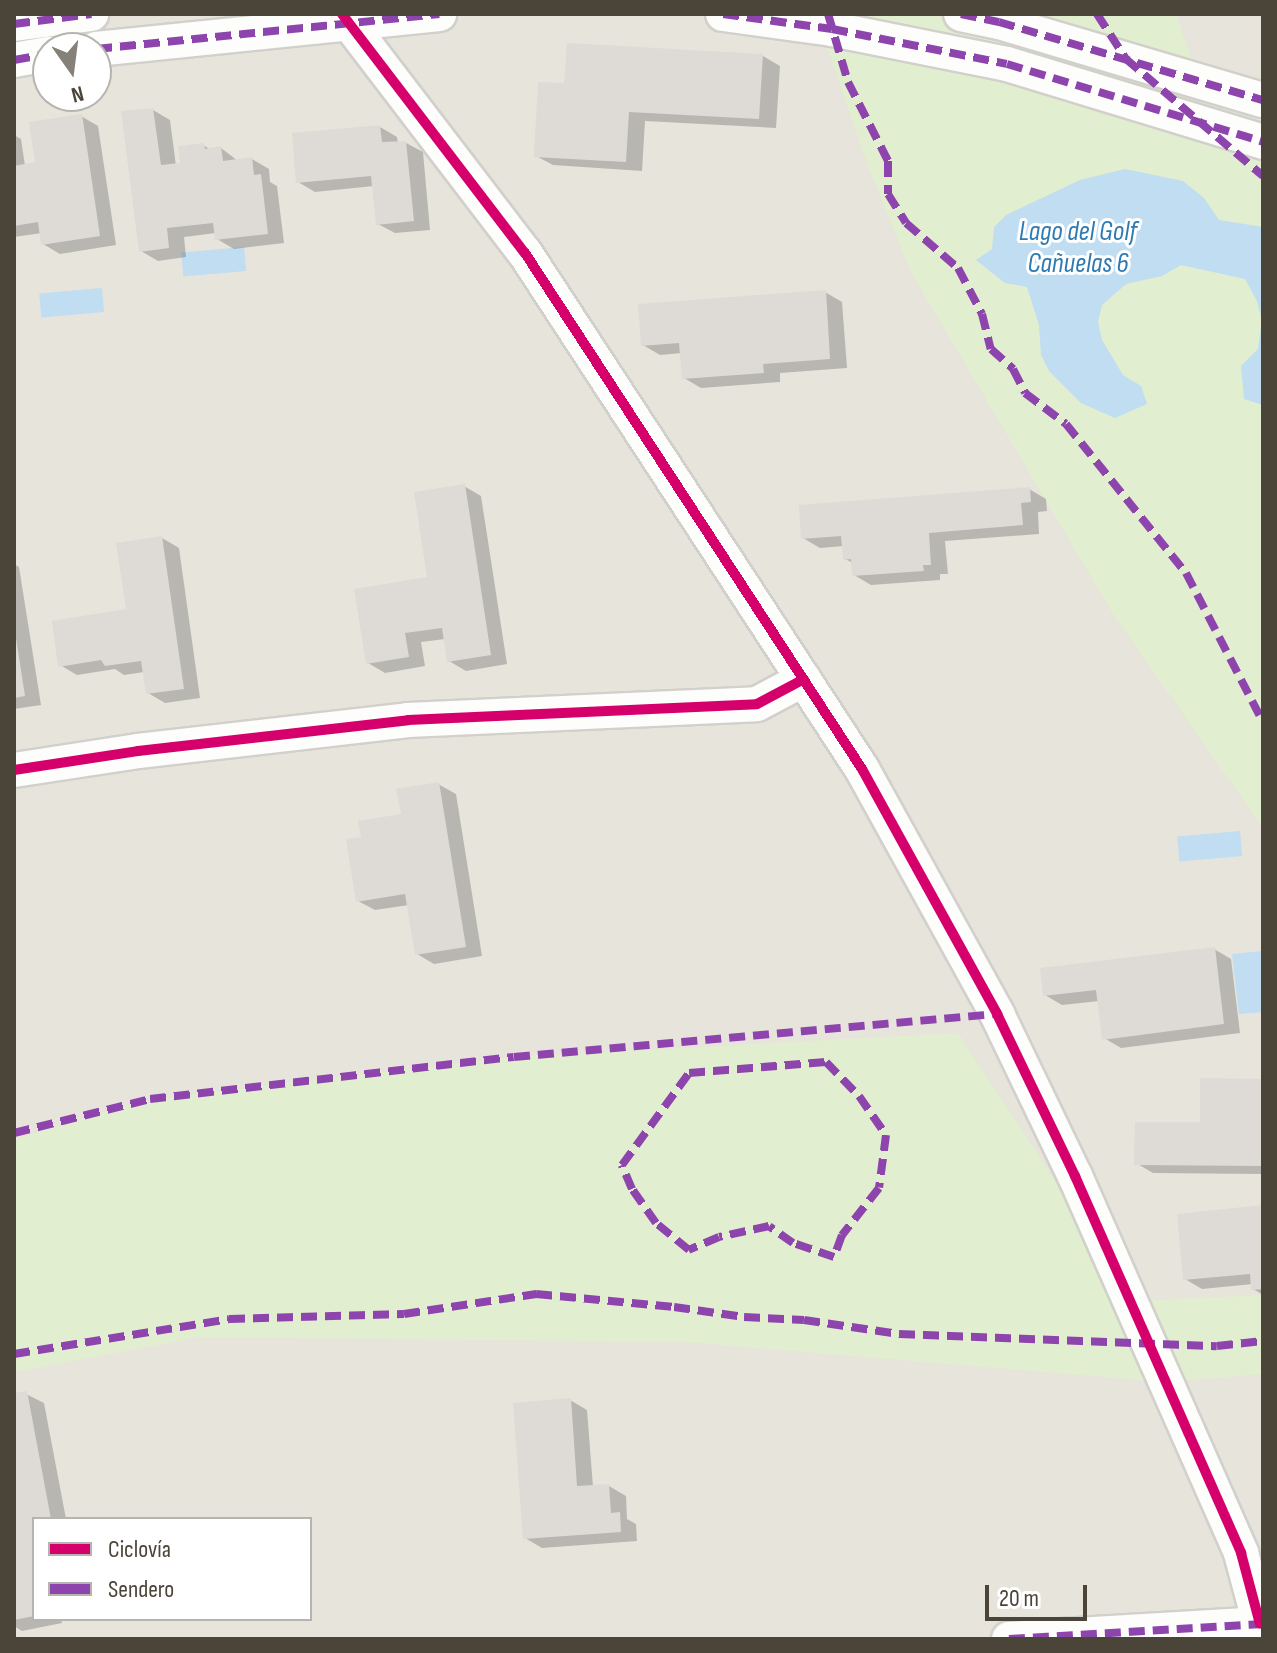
<!DOCTYPE html>
<meta charset="utf-8">
<style>
body{margin:0}
#map{position:relative;width:1277px;height:1653px;overflow:hidden;background:#f4f2ee;font-family:"Sofia Sans Condensed",sans-serif}
div>[style]{position:absolute}
.residential>*{inset:0;background:#e7e4dc}
.green>*{inset:0;background:#e1eecf}
.water>*{inset:0;background:#c0ddf1;transform-origin:0 0}
.shadow>*{inset:0;background:#0003}
.building>*{inset:0;background:#dedbd6}
.roads{filter:drop-shadow(2px 0 #d2d0cb) drop-shadow(-2px 0 #d2d0cb) drop-shadow(0 2px #d2d0cb) drop-shadow(0 -2px #d2d0cb)}
.street>*{height:34px;margin:-17px;padding:0 17px;transform-origin:17px;border-radius:17px;background:#fdfdfc}
.quiet>*{height:8px;margin-top:-4px;transform-origin:0;background:repeating-linear-gradient(90deg,#8e44ad 0 16px,transparent 0 24px)}
.cycleway>*{height:10px;margin:-5px;padding:0 5px;transform-origin:5px;border-radius:5px;background:#d6006c}
span{translate:-50% -50%;white-space:nowrap;text-align:center;line-height:1.15;-webkit-text-stroke:6px #fff;paint-order:stroke}
.water-label{font-size:28px;color:#2e7ab2;font-style:italic}
.frame{position:absolute;inset:0;border:16px solid #4b4439;pointer-events:none}
.legend{position:absolute;left:32px;top:1517px;width:280px;height:104px;box-sizing:border-box;background:#fff;border:2px solid #b7b4b0;margin:0;padding:10px 14px;list-style:none;font-size:24px;color:#4b4439}
.legend li{display:flex;align-items:center;gap:16px;height:40px}
.legend b{width:40px;border:2px solid #b7b4b0}
.north{position:absolute;left:32px;top:32px;width:80px;height:80px;box-sizing:border-box;background:#fff;border:2px solid #b7b4b0;border-radius:50%;rotate:166deg;font-size:22px;font-weight:700;line-height:32px;text-align:center;color:#4b4439}
.north::after{content:'';display:block;margin:auto;width:28px;height:36px;background:#868178;clip-path:polygon(50% 0,100% 100%,50% 72%,0 100%)}
.scale{position:absolute;left:985px;top:1585px;width:102px;height:36px;box-sizing:border-box;border:4px solid #4b4439;border-top:0;padding-left:10px;font-size:24px;line-height:28px;white-space:nowrap;color:#4b4439;-webkit-text-stroke:6px #fff;paint-order:stroke}
</style>
<div id="map">
<div class="residential">
<i style="clip-path:polygon(evenodd,14px 14px,1263px 14px,1263px 1639px,14px 1639px,14px 14px,48px 48px,96px 48px,96px 96px,48px 96px,48px 48px,14px 14px,34px 1519px,310px 1519px,310px 1619px,34px 1619px,34px 1519px)"></i>
</div>
<div class="green">
<i style="clip-path:polygon(816px 14px,1176px 14px,1202px 92px,1263px 128px,1263px 828px,1113px 614px,911px 272px,865px 158px)"></i>
<i style="clip-path:polygon(958px 1033px,1134px 1301px,1263px 1295px,1263px 1374px,1165px 1382px,685px 1342px,200px 1337px,14px 1372px,14px 1139px,150px 1099px,514px 1057px)"></i>
</div>
<div class="water">
<i style="clip-path:polygon(1125px 169px,1183px 181px,1204px 198px,1219px 220px,1263px 227px,1263px 405px,1244px 399px,1241px 366px,1258px 349px,1262px 320px,1257px 301px,1245px 279px,1181px 265px,1162px 276px,1126px 284px,1102px 305px,1098px 322px,1102px 340px,1123px 375px,1141px 386px,1147px 404px,1115px 418px,1081px 403px,1049px 371px,1041px 355px,1039px 325px,1027px 287px,1005px 283px,976px 260px,992px 249px,994px 227px,1006px 215px,1080px 180px)"></i>
<i style="left:244px;top:247px;width:24px;height:63px;rotate:85deg"></i>
<i style="left:102px;top:288px;width:24px;height:63px;rotate:85deg"></i>
<i style="left:1240px;top:831px;width:25px;height:63px;rotate:85deg"></i>
<i style="clip-path:polygon(1263px 951px,1263px 1012px,1239px 1014px,1232px 954px)"></i>
</div>
<div class="shadow">
<i style="clip-path:polygon(763px 56px,780px 66px,776px 128px,645px 121px,642px 171px,553px 165px,536px 156px,566px 85px)"></i>
<i style="clip-path:polygon(153px 110px,170px 120px,176px 166px,182px 165px,203px 145px,211px 150px,221px 148px,238px 161px,252px 159px,269px 169px,270px 182px,277px 186px,284px 243px,234px 249px,217px 239px,216px 233px,184px 237px,186px 257px,158px 261px,141px 251px)"></i>
<i style="clip-path:polygon(81px 116px,98px 126px,116px 245px,60px 254px,43px 244px,42px 233px,14px 237px,14px 135px,21px 139px,25px 166px,37px 164px)"></i>
<i style="clip-path:polygon(380px 127px,397px 137px,398px 143px,406px 143px,423px 152px,430px 230px,395px 233px,378px 224px,374px 186px,315px 192px,298px 182px)"></i>
<i style="clip-path:polygon(825px 292px,842px 302px,847px 368px,780px 373px,780px 382px,701px 388px,684px 378px,682px 353px,660px 355px,643px 345px)"></i>
<i style="clip-path:polygon(464px 486px,481px 496px,507px 664px,466px 671px,449px 661px,445px 639px,421px 642px,425px 666px,385px 673px,368px 663px,429px 579px)"></i>
<i style="clip-path:polygon(1029px 489px,1046px 499px,1047px 511px,1038px 512px,1039px 534px,945px 541px,948px 574px,940px 574px,940px 580px,871px 585px,854px 575px,853px 563px,845px 559px,844px 546px,820px 548px,803px 538px)"></i>
<i style="clip-path:polygon(162px 538px,179px 548px,200px 698px,165px 703px,148px 693px,144px 672px,124px 675px,115px 669px,77px 675px,60px 665px,128px 611px)"></i>
<i style="clip-path:polygon(14px 564px,19px 567px,41px 705px,14px 709px)"></i>
<i style="clip-path:polygon(438px 784px,456px 794px,482px 956px,434px 964px,417px 954px,409px 905px,375px 910px,358px 901px,363px 839px,403px 816px)"></i>
<i style="clip-path:polygon(1214px 949px,1231px 959px,1240px 1033px,1121px 1048px,1104px 1038px,1099px 1001px,1062px 1005px,1045px 995px)"></i>
<i style="clip-path:polygon(1263px 1081px,1263px 1174px,1153px 1173px,1136px 1163px,1202px 1124px)"></i>
<i style="clip-path:polygon(1263px 1207px,1263px 1295px,1253px 1289px,1253px 1284px,1202px 1289px,1185px 1279px)"></i>
<i style="clip-path:polygon(26px 1394px,44px 1403px,66px 1519px,34px 1519px,34px 1619px,61px 1619px,62px 1623px,22px 1631px,14px 1626px,14px 1395px)"></i>
<i style="clip-path:polygon(570px 1400px,587px 1410px,593px 1487px,609px 1486px,626px 1496px,627px 1519px,636px 1524px,637px 1541px,542px 1548px,525px 1538px)"></i>
</div>
<div class="building">
<i style="clip-path:polygon(567px 43px,763px 54px,759px 119px,629px 112px,626px 162px,534px 157px,538px 82px,564px 83px)"></i>
<i style="clip-path:polygon(153px 108px,161px 165px,180px 163px,178px 146px,204px 143px,205px 149px,221px 146px,223px 161px,252px 157px,254px 175px,261px 174px,268px 234px,215px 240px,213px 223px,167px 228px,169px 248px,139px 252px,121px 111px)"></i>
<i style="clip-path:polygon(82px 114px,100px 236px,41px 245px,38px 222px,14px 226px,14px 166px,35px 162px,29px 122px)"></i>
<i style="clip-path:polygon(380px 125px,382px 142px,406px 141px,414px 221px,376px 225px,371px 176px,296px 183px,292px 133px)"></i>
<i style="clip-path:polygon(826px 290px,830px 359px,763px 364px,764px 373px,682px 379px,679px 343px,641px 346px,638px 304px)"></i>
<i style="clip-path:polygon(465px 484px,491px 655px,447px 662px,442px 628px,405px 633px,409px 657px,366px 664px,354px 589px,427px 577px,414px 492px)"></i>
<i style="clip-path:polygon(1030px 487px,1031px 502px,1021px 503px,1023px 525px,929px 533px,931px 565px,923px 565px,924px 571px,852px 576px,851px 559px,843px 560px,841px 536px,801px 539px,799px 505px)"></i>
<i style="clip-path:polygon(162px 536px,184px 689px,146px 694px,141px 661px,105px 666px,101px 660px,58px 667px,52px 621px,126px 609px,116px 543px)"></i>
<i style="clip-path:polygon(16px 638px,25px 696px,14px 698px,14px 639px)"></i>
<i style="clip-path:polygon(439px 782px,466px 947px,415px 955px,405px 894px,356px 902px,346px 839px,361px 837px,358px 821px,401px 814px,396px 789px)"></i>
<i style="clip-path:polygon(1215px 947px,1224px 1024px,1102px 1040px,1096px 990px,1043px 996px,1040px 968px)"></i>
<i style="clip-path:polygon(1200px 1078px,1263px 1079px,1263px 1166px,1134px 1165px,1135px 1122px,1200px 1122px)"></i>
<i style="clip-path:polygon(1263px 1205px,1263px 1289px,1251px 1290px,1250px 1274px,1183px 1280px,1177px 1214px)"></i>
<i style="clip-path:polygon(27px 1391px,51px 1519px,34px 1519px,34px 1616px,14px 1620px,14px 1393px)"></i>
<i style="clip-path:polygon(571px 1398px,577px 1486px,609px 1484px,611px 1513px,620px 1512px,621px 1532px,523px 1539px,513px 1403px)"></i>
</div>
<div class="roads">
<div class="street">
<i style="left:342px;top:14px;width:301px;rotate:52.6deg"></i>
<i style="left:525px;top:253px;width:616px;rotate:56.85deg"></i>
<i style="left:862px;top:769px;width:280px;rotate:61.1deg"></i>
<i style="left:997px;top:1014px;width:180px;rotate:64.3deg"></i>
<i style="left:1075px;top:1176px;width:412px;rotate:66.2deg"></i>
<i style="left:1241px;top:1553px;width:73px;rotate:75deg"></i>
<i style="left:723px;top:14px;width:110px;rotate:7.8deg"></i>
<i style="left:832px;top:29px;width:178px;rotate:11.3deg"></i>
<i style="left:1007px;top:64px;width:268px;rotate:16.9deg"></i>
<i style="left:961px;top:14px;width:39px;rotate:12deg"></i>
<i style="left:999px;top:22px;width:275px;rotate:16.5deg"></i>
<i style="left:14px;top:24px;width:78px;rotate:-7.4deg"></i>
<i style="left:96px;top:49px;width:345px;rotate:-5.8deg"></i>
<i style="left:14px;top:60px;width:35px;rotate:-10deg"></i>
<i style="left:14px;top:770px;width:125px;rotate:-8.7deg"></i>
<i style="left:138px;top:751px;width:272px;rotate:-6.5deg"></i>
<i style="left:408px;top:720px;width:349px;rotate:-2.6deg"></i>
<i style="left:757px;top:704px;width:53px;rotate:-28deg"></i>
<i style="left:1009px;top:1639px;width:254px;rotate:-3.4deg"></i>
</div>
</div>
<div class="quiet">
<i style="left:723px;top:14px;width:110px;rotate:7.8deg"></i>
<i style="left:832px;top:29px;width:178px;rotate:11.3deg"></i>
<i style="left:1007px;top:64px;width:268px;rotate:16.9deg"></i>
<i style="left:828px;top:14px;width:71px;rotate:73.6deg"></i>
<i style="left:848px;top:82px;width:89px;rotate:63.1deg"></i>
<i style="left:888px;top:161px;width:33px;rotate:90deg"></i>
<i style="left:888px;top:194px;width:34px;rotate:58deg"></i>
<i style="left:906px;top:223px;width:69px;rotate:40.9deg"></i>
<i style="left:958px;top:268px;width:52px;rotate:62.4deg"></i>
<i style="left:982px;top:314px;width:36px;rotate:76deg"></i>
<i style="left:991px;top:349px;width:30px;rotate:42deg"></i>
<i style="left:1013px;top:369px;width:27px;rotate:63deg"></i>
<i style="left:1025px;top:393px;width:51px;rotate:37.1deg"></i>
<i style="left:1066px;top:424px;width:191px;rotate:51.2deg"></i>
<i style="left:1186px;top:573px;width:168px;rotate:62.7deg"></i>
<i style="left:961px;top:14px;width:39px;rotate:12deg"></i>
<i style="left:999px;top:22px;width:275px;rotate:16.5deg"></i>
<i style="left:1097px;top:14px;width:54px;rotate:57.2deg"></i>
<i style="left:1126px;top:59px;width:180px;rotate:40.5deg"></i>
<i style="left:14px;top:24px;width:78px;rotate:-7.4deg"></i>
<i style="left:96px;top:49px;width:345px;rotate:-5.8deg"></i>
<i style="left:14px;top:60px;width:35px;rotate:-10deg"></i>
<i style="left:826px;top:1062px;width:47px;rotate:45.9deg"></i>
<i style="left:859px;top:1096px;width:47px;rotate:55.3deg"></i>
<i style="left:886px;top:1135px;width:53px;rotate:97.5deg"></i>
<i style="left:879px;top:1188px;width:60px;rotate:128.2deg"></i>
<i style="left:842px;top:1235px;width:23px;rotate:110deg"></i>
<i style="left:834px;top:1257px;width:43px;rotate:-161.1deg"></i>
<i style="left:793px;top:1243px;width:29px;rotate:-145deg"></i>
<i style="left:769px;top:1226px;width:51px;rotate:167.6deg"></i>
<i style="left:719px;top:1237px;width:33px;rotate:157deg"></i>
<i style="left:689px;top:1250px;width:43px;rotate:-140.7deg"></i>
<i style="left:656px;top:1223px;width:42px;rotate:-125.2deg"></i>
<i style="left:632px;top:1189px;width:26px;rotate:-113deg"></i>
<i style="left:622px;top:1165px;width:114px;rotate:-53.9deg"></i>
<i style="left:689px;top:1073px;width:137px;rotate:-4.6deg"></i>
<i style="left:14px;top:1133px;width:140px;rotate:-14deg"></i>
<i style="left:150px;top:1099px;width:366px;rotate:-6.6deg"></i>
<i style="left:514px;top:1057px;width:485px;rotate:-5.1deg"></i>
<i style="left:14px;top:1354px;width:218px;rotate:-9.2deg"></i>
<i style="left:229px;top:1319px;width:175px;rotate:-1.6deg"></i>
<i style="left:404px;top:1314px;width:134px;rotate:-8.6deg"></i>
<i style="left:536px;top:1294px;width:139px;rotate:5.4deg"></i>
<i style="left:674px;top:1307px;width:71px;rotate:8.1deg"></i>
<i style="left:744px;top:1317px;width:60px;rotate:2.9deg"></i>
<i style="left:804px;top:1320px;width:96px;rotate:8.4deg"></i>
<i style="left:899px;top:1334px;width:318px;rotate:2.2deg"></i>
<i style="left:1217px;top:1346px;width:46px;rotate:-6.2deg"></i>
<i style="left:1009px;top:1639px;width:254px;rotate:-3.4deg"></i>
</div>
<div class="cycleway">
<i style="left:342px;top:14px;width:301px;rotate:52.6deg"></i>
<i style="left:525px;top:253px;width:616px;rotate:56.85deg"></i>
<i style="left:862px;top:769px;width:280px;rotate:61.1deg"></i>
<i style="left:997px;top:1014px;width:180px;rotate:64.3deg"></i>
<i style="left:1075px;top:1176px;width:412px;rotate:66.2deg"></i>
<i style="left:1241px;top:1553px;width:73px;rotate:75deg"></i>
<i style="left:14px;top:770px;width:125px;rotate:-8.7deg"></i>
<i style="left:138px;top:751px;width:272px;rotate:-6.5deg"></i>
<i style="left:408px;top:720px;width:349px;rotate:-2.6deg"></i>
<i style="left:757px;top:704px;width:53px;rotate:-28deg"></i>
</div>
<div class="water-label">
<span style="left:1078px;top:248px">Lago del Golf<br>Cañuelas 6</span>
</div>
<div class="frame"></div>
<ul class="legend">
<li><b style="height:10px;background:#d6006c"></b>Ciclovía</li>
<li><b style="height:10px;background:#8e44ad"></b>Sendero</li>
</ul>
<div class="north">N</div>
<div class="scale">20 m</div>
</div>
